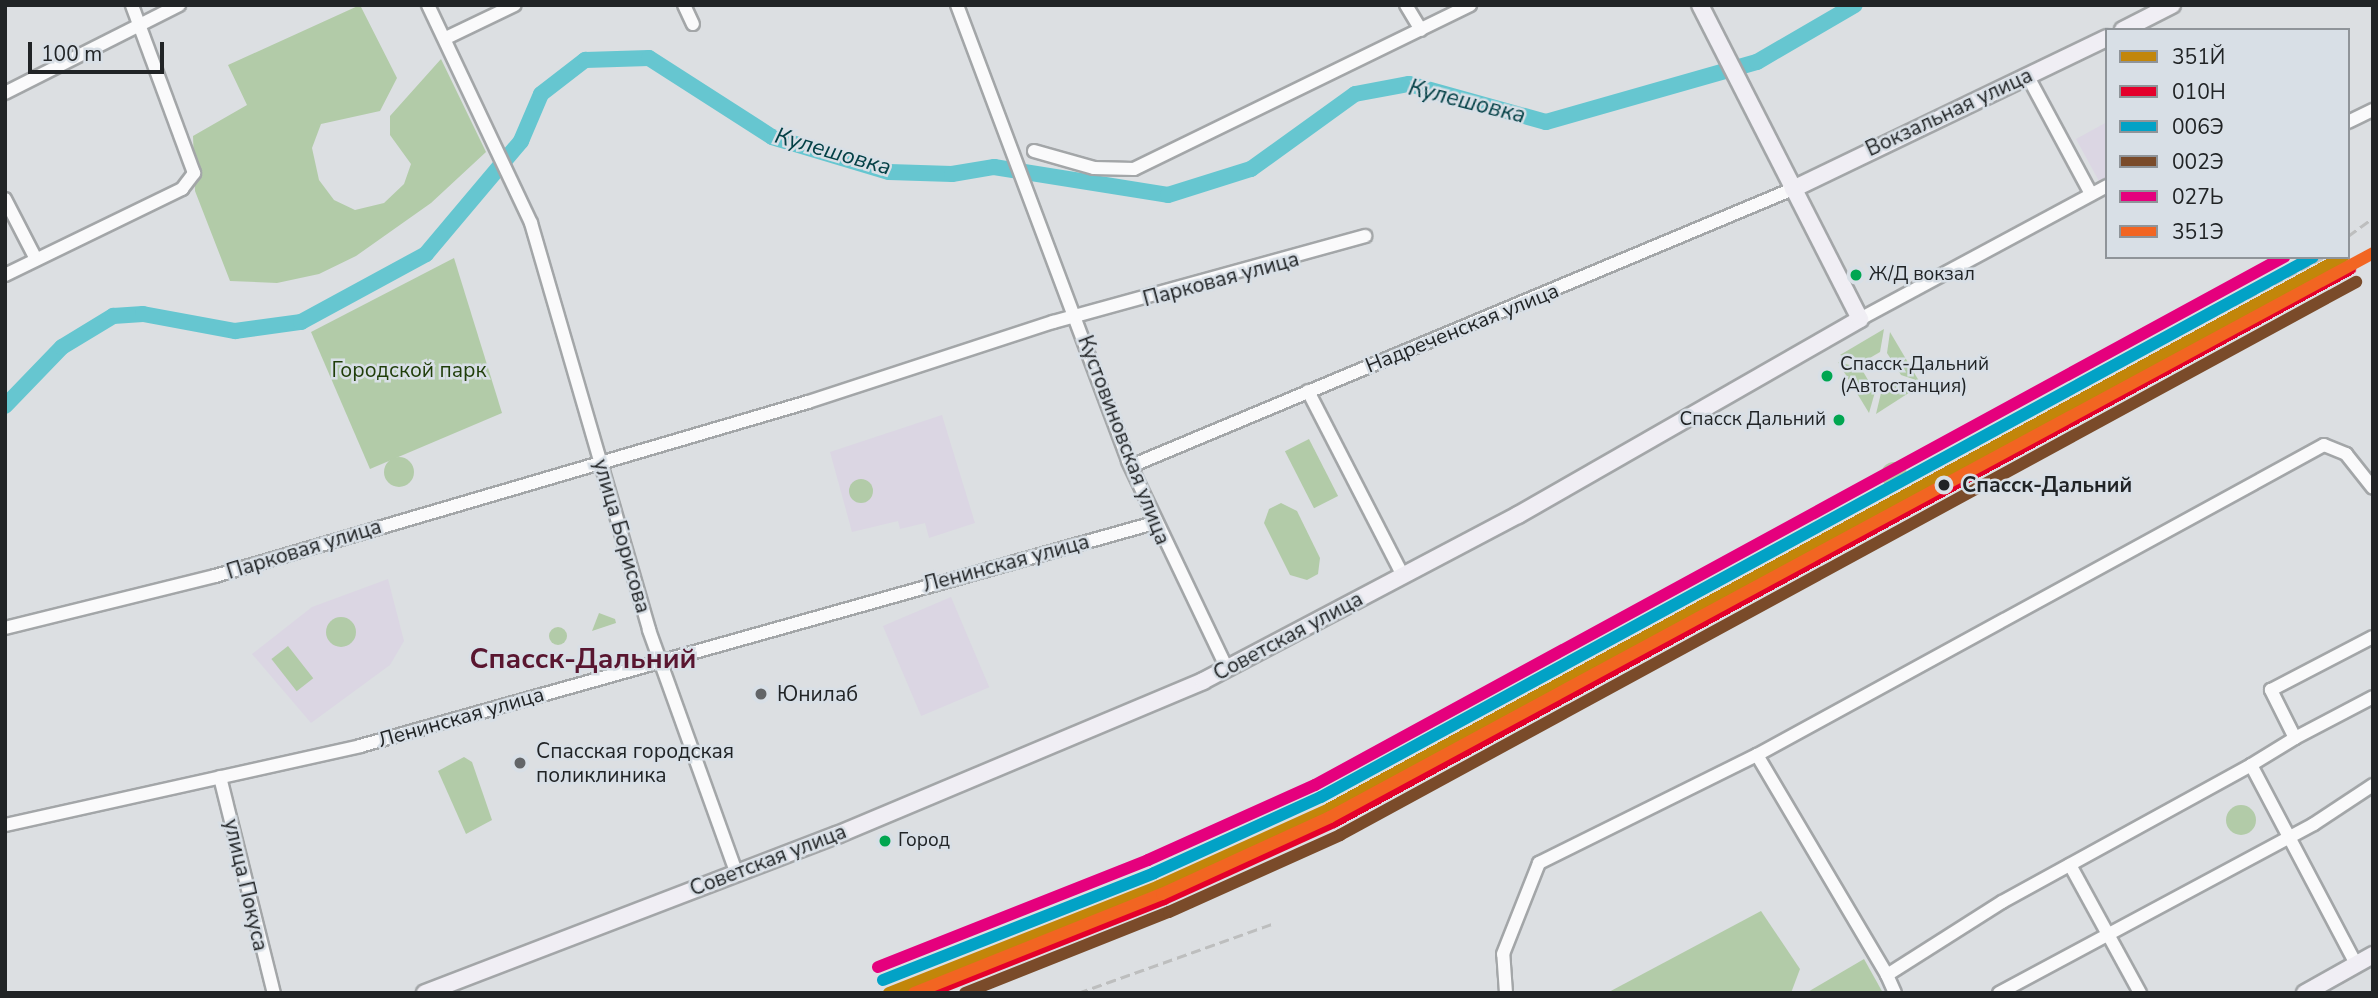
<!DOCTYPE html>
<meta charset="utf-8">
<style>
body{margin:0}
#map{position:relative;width:2378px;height:998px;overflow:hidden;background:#dcdfe2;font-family:"Nunito Sans",sans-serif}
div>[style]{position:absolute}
.education>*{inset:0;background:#dbd6e3;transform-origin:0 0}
.green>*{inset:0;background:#b2cba8;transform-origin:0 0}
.round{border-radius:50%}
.river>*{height:16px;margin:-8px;padding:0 8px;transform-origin:8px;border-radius:8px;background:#66c6d0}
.roads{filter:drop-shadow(2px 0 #a3a6a8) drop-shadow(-2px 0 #a3a6a8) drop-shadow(0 2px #a3a6a8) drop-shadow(0 -2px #a3a6a8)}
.minor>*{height:12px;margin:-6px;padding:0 6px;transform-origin:6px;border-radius:6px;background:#fafafb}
.major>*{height:16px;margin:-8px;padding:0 8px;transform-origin:8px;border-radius:8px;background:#f0eef4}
.rail>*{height:2.5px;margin-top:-1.25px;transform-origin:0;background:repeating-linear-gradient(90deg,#bdbebe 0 10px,transparent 0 15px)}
.rail-1>*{height:12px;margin:-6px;padding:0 6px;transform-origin:6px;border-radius:6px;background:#c2860a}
.rail-2>*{height:12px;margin:-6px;padding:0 6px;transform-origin:6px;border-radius:6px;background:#e4002b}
.rail-3>*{height:12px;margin:-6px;padding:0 6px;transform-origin:6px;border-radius:6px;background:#02a2c6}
.rail-4>*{height:12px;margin:-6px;padding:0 6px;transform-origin:6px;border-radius:6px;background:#7a4b2a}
.rail-5>*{height:12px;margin:-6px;padding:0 6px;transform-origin:6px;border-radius:6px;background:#e5007d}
.rail-6>*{height:12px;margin:-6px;padding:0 6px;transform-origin:6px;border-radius:6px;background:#f26522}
.dots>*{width:19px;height:19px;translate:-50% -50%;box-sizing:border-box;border:4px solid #d8dfe6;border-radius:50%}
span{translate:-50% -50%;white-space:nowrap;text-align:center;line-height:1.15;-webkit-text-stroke:5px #d8dfe6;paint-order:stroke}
.bus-label{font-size:19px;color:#212426}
.left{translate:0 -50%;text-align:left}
.right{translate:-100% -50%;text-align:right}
.street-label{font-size:21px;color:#212426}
.park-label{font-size:21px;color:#1f3d09}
.stop-label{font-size:21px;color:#212426;font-weight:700}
.poi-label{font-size:21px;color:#212426}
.water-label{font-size:23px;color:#034046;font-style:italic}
.district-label{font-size:28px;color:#591630;font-weight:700}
.frame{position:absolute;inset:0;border:7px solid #212426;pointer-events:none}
.legend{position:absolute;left:2105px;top:28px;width:245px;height:231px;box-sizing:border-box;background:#d8dfe6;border:2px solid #8f9499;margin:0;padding:9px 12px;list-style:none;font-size:21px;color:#212426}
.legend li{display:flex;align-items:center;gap:14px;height:35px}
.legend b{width:35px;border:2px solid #8f9499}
.scale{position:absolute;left:28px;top:42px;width:136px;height:32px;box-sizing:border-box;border:4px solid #212426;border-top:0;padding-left:9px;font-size:21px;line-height:24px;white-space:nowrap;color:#212426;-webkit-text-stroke:5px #d8dfe6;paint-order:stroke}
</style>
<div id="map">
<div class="education">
<i style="clip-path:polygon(2107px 122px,2107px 180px,2100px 183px,2076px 139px)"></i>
<i style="clip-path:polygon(942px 415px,975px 523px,929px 538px,925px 523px,900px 529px,898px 521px,852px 532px,830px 452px)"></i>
<i style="clip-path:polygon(388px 579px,404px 641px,390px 665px,311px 723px,252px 654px,312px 607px)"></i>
<i style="left:951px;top:597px;width:98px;height:74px;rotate:67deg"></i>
</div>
<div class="green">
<i style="clip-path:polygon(360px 5px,397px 78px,380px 111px,321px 124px,312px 148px,319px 180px,334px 200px,355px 210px,384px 203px,404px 184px,411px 164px,390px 135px,390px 116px,441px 59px,486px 152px,431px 203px,356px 256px,319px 274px,277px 283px,230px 281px,195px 191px,193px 136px,247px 105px,228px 65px)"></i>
<i style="clip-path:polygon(454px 258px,502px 413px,370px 469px,311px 332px)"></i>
<i style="clip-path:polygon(1884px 329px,1880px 352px,1863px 362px,1840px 355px)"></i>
<i style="clip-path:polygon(1890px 332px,1919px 381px,1901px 375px,1887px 353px)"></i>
<i style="clip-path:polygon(1838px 362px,1861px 368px,1875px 392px,1869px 413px)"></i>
<i style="clip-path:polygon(1900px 381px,1918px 387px,1876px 414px,1881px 393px)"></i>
<i style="left:1309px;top:439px;width:64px;height:27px;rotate:63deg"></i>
<i class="round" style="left:384px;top:457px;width:30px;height:30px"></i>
<i class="round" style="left:1881px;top:462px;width:26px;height:26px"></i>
<i class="round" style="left:849px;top:479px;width:24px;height:24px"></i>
<i style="clip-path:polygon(1281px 503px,1297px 511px,1320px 558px,1318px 574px,1307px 580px,1290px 575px,1264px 523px,1269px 509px)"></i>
<i style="clip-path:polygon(599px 613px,615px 619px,616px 623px,592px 631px)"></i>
<i class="round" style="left:326px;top:617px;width:30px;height:30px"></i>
<i class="round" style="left:549px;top:627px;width:18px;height:18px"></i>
<i style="left:288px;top:646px;width:41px;height:21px;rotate:52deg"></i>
<i style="clip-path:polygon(464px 757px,472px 762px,492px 820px,466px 834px,438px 771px)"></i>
<i class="round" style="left:2226px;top:805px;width:30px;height:30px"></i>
<i style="clip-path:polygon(1761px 911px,1800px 969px,1791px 993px,1607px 993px)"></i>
<i style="clip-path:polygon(1864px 959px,1883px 993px,1806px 993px)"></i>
</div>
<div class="river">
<i style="left:5px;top:406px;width:82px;rotate:-46deg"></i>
<i style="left:62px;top:347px;width:60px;rotate:-31.3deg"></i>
<i style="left:113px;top:316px;width:30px;rotate:-4deg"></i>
<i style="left:143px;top:314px;width:94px;rotate:10.5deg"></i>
<i style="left:235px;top:331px;width:67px;rotate:-7.8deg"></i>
<i style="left:301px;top:322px;width:142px;rotate:-28.5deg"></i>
<i style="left:426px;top:254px;width:148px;rotate:-49.9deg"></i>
<i style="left:521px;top:141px;width:51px;rotate:-66.9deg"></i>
<i style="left:541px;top:94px;width:56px;rotate:-37.7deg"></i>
<i style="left:585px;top:60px;width:64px;rotate:-1.8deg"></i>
<i style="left:649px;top:58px;width:146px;rotate:32.7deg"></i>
<i style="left:772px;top:137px;width:122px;rotate:16.7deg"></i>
<i style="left:889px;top:172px;width:63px;rotate:1.8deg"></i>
<i style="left:952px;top:174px;width:43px;rotate:-9.5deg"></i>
<i style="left:994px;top:167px;width:176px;rotate:9.1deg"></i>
<i style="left:1168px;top:195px;width:87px;rotate:-17.4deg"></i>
<i style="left:1251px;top:169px;width:128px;rotate:-35.8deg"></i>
<i style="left:1355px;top:94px;width:55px;rotate:-10.5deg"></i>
<i style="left:1409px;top:84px;width:142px;rotate:15.5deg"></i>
<i style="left:1546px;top:122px;width:219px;rotate:-15.9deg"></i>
<i style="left:1757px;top:62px;width:113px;rotate:-30.2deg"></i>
</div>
<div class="roads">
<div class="minor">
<i style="left:428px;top:5px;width:241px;rotate:64.7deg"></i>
<i style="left:531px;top:223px;width:424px;rotate:73.8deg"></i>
<i style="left:649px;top:630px;width:256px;rotate:70.2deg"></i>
<i style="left:684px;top:5px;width:21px;rotate:65deg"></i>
<i style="left:957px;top:5px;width:487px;rotate:69.4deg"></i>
<i style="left:1128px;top:461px;width:230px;rotate:64.5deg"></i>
<i style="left:1406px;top:5px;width:29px;rotate:59deg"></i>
<i style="left:446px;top:38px;width:76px;rotate:-25.6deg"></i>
<i style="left:2027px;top:75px;width:135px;rotate:61.7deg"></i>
<i style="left:5px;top:93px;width:195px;rotate:-26.8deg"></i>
<i style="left:2348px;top:122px;width:28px;rotate:-26deg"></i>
<i style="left:1034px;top:151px;width:62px;rotate:15.8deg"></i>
<i style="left:1094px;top:168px;width:40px;rotate:1.4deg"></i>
<i style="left:1134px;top:169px;width:374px;rotate:-26deg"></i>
<i style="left:5px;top:199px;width:68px;rotate:62.7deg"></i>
<i style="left:5px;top:275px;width:197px;rotate:-25.9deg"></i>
<i style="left:182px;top:189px;width:20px;rotate:-53deg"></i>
<i style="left:194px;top:173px;width:179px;rotate:-110.3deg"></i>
<i style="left:1860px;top:319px;width:281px;rotate:-28.3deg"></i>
<i style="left:1308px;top:391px;width:208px;rotate:62.8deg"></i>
<i style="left:1131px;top:466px;width:718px;rotate:-22.71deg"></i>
<i style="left:5px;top:628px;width:216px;rotate:-13.9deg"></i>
<i style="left:215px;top:576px;width:618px;rotate:-16.35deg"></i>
<i style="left:808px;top:402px;width:258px;rotate:-18.1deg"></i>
<i style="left:1053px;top:322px;width:324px;rotate:-15.4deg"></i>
<i style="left:2295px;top:738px;width:88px;rotate:-27.7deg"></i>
<i style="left:1757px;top:755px;width:256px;rotate:59.4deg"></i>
<i style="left:220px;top:777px;width:223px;rotate:76deg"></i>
<i style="left:5px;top:825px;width:364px;rotate:-12.5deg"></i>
<i style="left:360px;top:746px;width:825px;rotate:-15.69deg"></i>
<i style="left:2070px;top:865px;width:146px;rotate:61.3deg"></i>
<i style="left:2356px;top:964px;width:225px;rotate:-117.8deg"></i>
<i style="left:2251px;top:765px;width:52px;rotate:-31.5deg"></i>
<i style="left:2295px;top:738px;width:54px;rotate:-116.6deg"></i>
<i style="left:2271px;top:690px;width:115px;rotate:-27.5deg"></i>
<i style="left:1506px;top:993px;width:39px;rotate:-94deg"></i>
<i style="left:1503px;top:954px;width:98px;rotate:-68.4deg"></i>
<i style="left:1539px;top:863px;width:243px;rotate:-26.4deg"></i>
<i style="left:1757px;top:755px;width:646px;rotate:-28.67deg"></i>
<i style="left:2324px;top:445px;width:24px;rotate:22deg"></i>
<i style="left:2346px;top:454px;width:43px;rotate:51.5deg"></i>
<i style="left:1895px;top:993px;width:20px;rotate:-114deg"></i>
<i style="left:1887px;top:975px;width:136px;rotate:-32.4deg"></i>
<i style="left:2002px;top:902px;width:284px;rotate:-28.8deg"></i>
<i style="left:1999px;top:993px;width:357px;rotate:-28.2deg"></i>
<i style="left:2314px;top:824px;width:71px;rotate:-33.5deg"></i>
</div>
<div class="major">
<i style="left:2123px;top:30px;width:55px;rotate:-27deg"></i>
<i style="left:1793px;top:189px;width:348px;rotate:-25.7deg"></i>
<i style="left:425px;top:993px;width:441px;rotate:-21deg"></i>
<i style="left:837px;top:835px;width:397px;rotate:-22.8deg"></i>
<i style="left:1203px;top:681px;width:356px;rotate:-27.8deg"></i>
<i style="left:1518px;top:515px;width:394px;rotate:-29.8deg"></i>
<i style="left:1860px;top:319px;width:352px;rotate:-117deg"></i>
<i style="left:2305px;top:993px;width:78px;rotate:-29.2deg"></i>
</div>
</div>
<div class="rail">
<i style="left:2348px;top:236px;width:31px;rotate:-36deg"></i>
<i style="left:2168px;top:340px;width:177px;rotate:-28deg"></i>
<i style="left:2180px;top:347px;width:30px;rotate:-34deg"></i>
<i style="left:1078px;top:993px;width:206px;rotate:-19.6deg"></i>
</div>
<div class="rail-1">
<i style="left:889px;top:993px;width:290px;rotate:-21.6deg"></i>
<i style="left:1159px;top:886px;width:184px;rotate:-24.3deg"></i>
<i style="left:1327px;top:810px;width:1157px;rotate:-28.56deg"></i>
</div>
<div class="rail-2">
<i style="left:927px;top:993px;width:255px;rotate:-21.6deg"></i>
<i style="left:1164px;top:899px;width:187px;rotate:-24.4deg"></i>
<i style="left:1334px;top:822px;width:1157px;rotate:-28.56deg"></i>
</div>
<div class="rail-3">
<i style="left:883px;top:980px;width:291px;rotate:-21.5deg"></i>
<i style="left:1154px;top:873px;width:183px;rotate:-24.5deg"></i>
<i style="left:1321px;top:797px;width:1129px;rotate:-28.56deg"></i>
</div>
<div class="rail-4">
<i style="left:965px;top:993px;width:219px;rotate:-21.7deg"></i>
<i style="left:1169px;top:912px;width:188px;rotate:-24.2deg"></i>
<i style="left:1340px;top:835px;width:1157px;rotate:-28.56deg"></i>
</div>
<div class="rail-5">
<i style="left:878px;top:967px;width:290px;rotate:-21.6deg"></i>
<i style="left:1148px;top:860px;width:183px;rotate:-24.2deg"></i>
<i style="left:1315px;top:785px;width:1104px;rotate:-28.59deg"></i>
</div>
<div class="rail-6">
<i style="left:914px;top:993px;width:267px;rotate:-21.8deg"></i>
<i style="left:1162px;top:894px;width:185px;rotate:-24.6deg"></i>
<i style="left:1330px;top:817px;width:1186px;rotate:-28.4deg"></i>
</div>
<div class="dots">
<i style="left:1856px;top:275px;background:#00a651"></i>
<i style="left:1827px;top:376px;background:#00a651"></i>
<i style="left:1839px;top:420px;background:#00a651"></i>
<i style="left:1944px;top:485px;background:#212426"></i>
<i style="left:761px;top:694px;background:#626568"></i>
<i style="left:520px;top:763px;background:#626568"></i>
<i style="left:885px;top:841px;background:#00a651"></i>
</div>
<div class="bus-label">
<span class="left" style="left:1869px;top:275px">Ж/Д вокзал</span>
<span class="left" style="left:1840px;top:376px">Спасск-Дальний<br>(Автостанция)</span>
<span class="right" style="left:1826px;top:420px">Спасск Дальний</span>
<span class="left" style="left:898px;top:841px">Город</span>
</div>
<div class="street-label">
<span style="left:1949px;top:112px;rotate:-25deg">Вокзальная улица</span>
<span style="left:1221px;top:279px;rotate:-15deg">Парковая улица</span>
<span style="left:1462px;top:328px;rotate:-22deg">Надреченская улица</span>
<span style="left:1124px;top:440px;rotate:69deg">Кустовиновская улица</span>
<span style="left:622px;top:536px;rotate:74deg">улица Борисова</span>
<span style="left:304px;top:549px;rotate:-17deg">Парковая улица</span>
<span style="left:1006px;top:563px;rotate:-15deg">Ленинская улица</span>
<span style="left:1288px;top:636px;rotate:-28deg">Советская улица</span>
<span style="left:461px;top:717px;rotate:-16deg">Ленинская улица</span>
<span style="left:768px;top:860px;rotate:-21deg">Советская улица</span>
<span style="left:246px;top:885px;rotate:77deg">улица Покуса</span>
</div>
<div class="park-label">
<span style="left:409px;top:370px">Городской парк</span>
</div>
<div class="stop-label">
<span class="left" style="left:1962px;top:485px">Спасск-Дальний</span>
</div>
<div class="poi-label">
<span class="left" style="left:777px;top:694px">Юнилаб</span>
<span class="left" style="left:536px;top:763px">Спасская городская<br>поликлиника</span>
</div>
<div class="water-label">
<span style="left:1467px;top:102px;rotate:14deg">Кулешовка</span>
<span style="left:833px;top:152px;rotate:16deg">Кулешовка</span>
</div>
<div class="district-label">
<span style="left:583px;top:659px">Спасск-Дальний</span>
</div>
<div class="frame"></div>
<ul class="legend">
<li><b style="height:9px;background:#c2860a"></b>351Й</li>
<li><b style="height:9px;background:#e4002b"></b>010Н</li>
<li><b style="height:9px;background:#02a2c6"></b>006Э</li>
<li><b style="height:9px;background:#7a4b2a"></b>002Э</li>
<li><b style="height:9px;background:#e5007d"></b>027Ь</li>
<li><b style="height:9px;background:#f26522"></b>351Э</li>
</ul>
<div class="scale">100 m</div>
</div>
